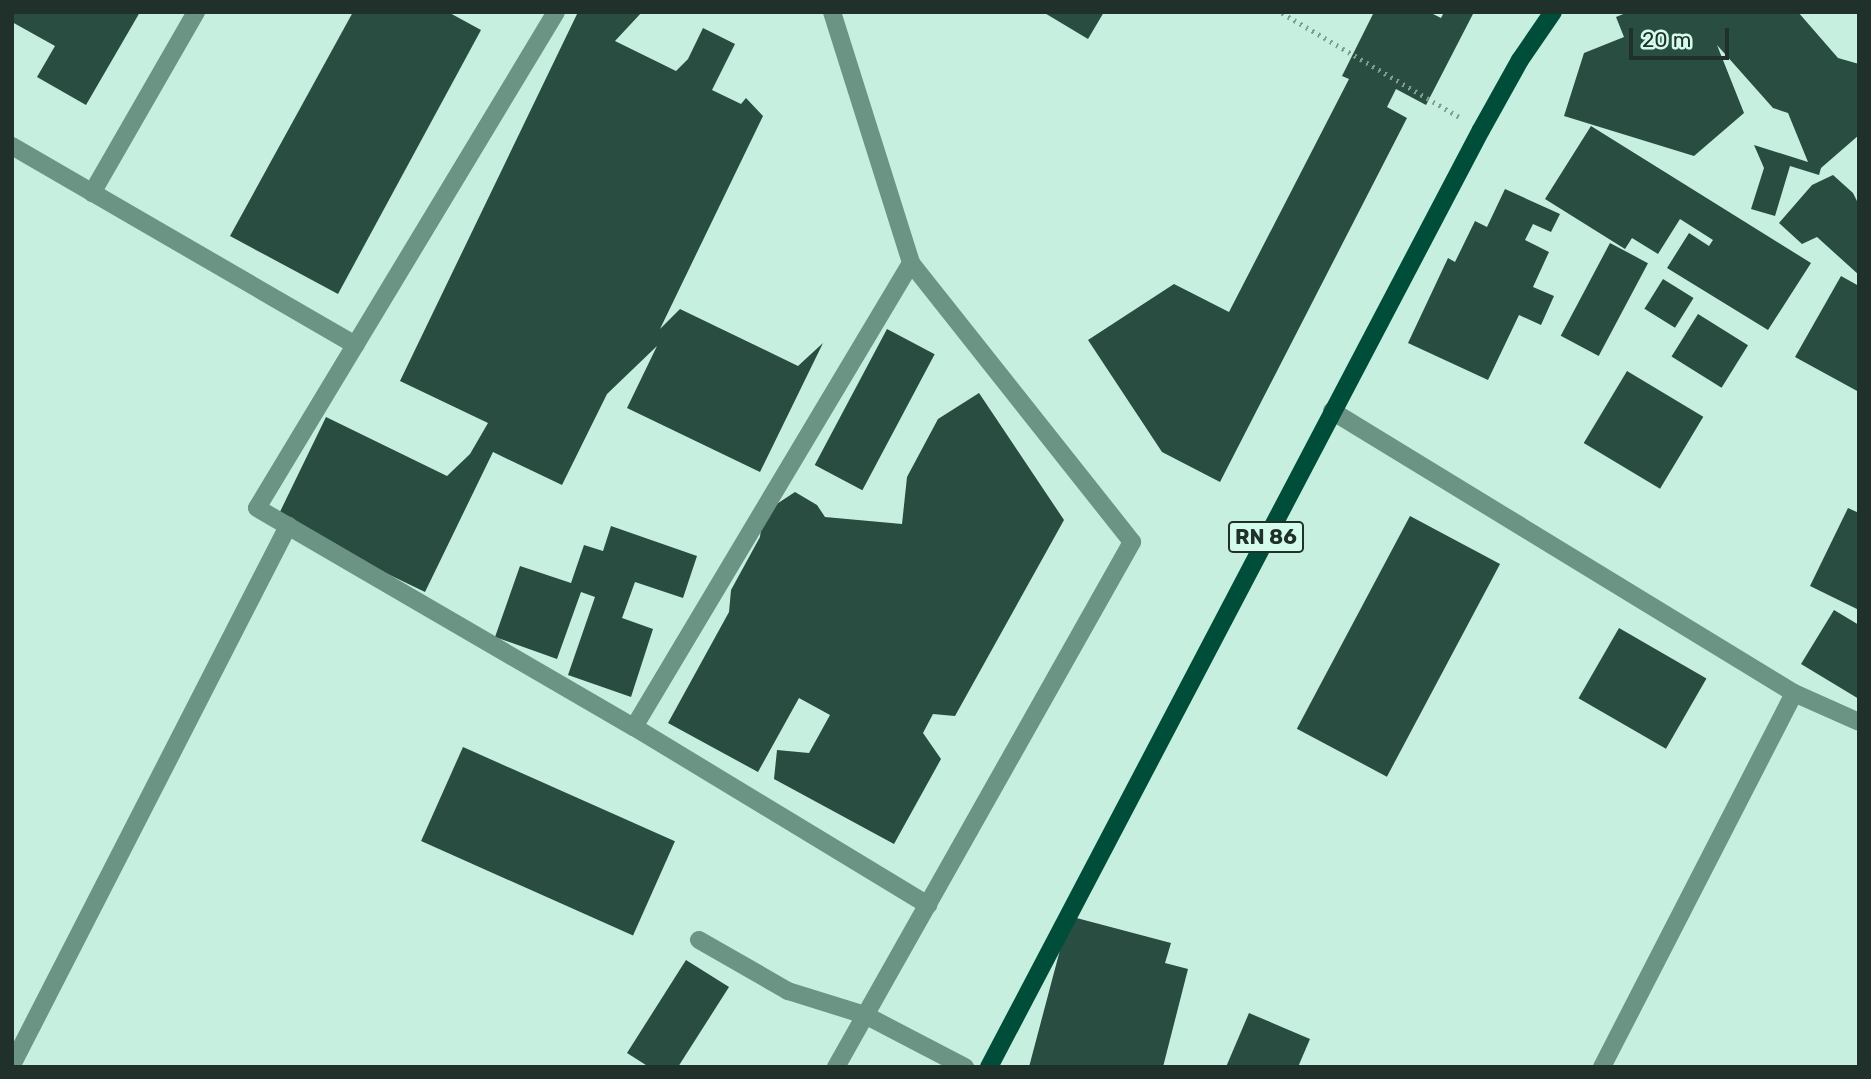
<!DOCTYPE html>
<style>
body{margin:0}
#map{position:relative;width:1871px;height:1079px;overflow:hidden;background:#c6efdf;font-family:Rubik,sans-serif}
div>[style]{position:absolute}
.building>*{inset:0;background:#294d40;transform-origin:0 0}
.path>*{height:4.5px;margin-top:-2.25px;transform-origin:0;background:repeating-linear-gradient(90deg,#809f93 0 2px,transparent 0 7px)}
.minor>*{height:18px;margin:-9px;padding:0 9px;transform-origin:9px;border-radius:9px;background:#6b9484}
.major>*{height:18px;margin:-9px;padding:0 9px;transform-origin:9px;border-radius:9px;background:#004e3a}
span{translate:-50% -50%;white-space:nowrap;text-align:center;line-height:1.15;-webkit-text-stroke:7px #d3fcec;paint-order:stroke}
.shield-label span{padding:2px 5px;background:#d3fcec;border:2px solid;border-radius:5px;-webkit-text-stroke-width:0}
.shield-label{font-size:21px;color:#20302a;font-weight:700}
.frame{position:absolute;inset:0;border:14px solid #20302a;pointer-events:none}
.scale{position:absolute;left:1629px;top:28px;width:100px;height:32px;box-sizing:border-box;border:4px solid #20302a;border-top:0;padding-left:9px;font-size:21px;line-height:24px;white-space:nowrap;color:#20302a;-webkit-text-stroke:5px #d3fcec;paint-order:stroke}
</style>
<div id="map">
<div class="building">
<i style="clip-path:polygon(12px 12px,140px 12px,86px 105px,37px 77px,55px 46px,12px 22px)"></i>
<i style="clip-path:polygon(353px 12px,448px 12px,481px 30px,338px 294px,230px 236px)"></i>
<i style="clip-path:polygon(578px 12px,642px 12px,615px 41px,676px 71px,688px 59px,703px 28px,735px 44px,712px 90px,741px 104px,746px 98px,763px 116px,660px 329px,680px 309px,798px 366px,823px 343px,760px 472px,627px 408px,657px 346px,607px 394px,562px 485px,493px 452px,425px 592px,276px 520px,326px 417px,447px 476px,470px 454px,488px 423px,400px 381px)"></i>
<i style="clip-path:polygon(1043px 12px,1104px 12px,1088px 39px)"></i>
<i style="clip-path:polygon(1374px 12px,1429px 12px,1441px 18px,1444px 12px,1474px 12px,1426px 105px,1396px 89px,1387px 107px,1407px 118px,1220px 482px,1162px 452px,1088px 340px,1174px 284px,1229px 312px,1349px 79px,1342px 76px)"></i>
<i style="clip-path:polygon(1628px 12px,1798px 12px,1838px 58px,1859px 64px,1859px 135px,1821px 168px,1819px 175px,1790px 166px,1775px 216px,1751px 209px,1764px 168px,1754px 145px,1808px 162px,1788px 113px,1773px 108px,1717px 45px,1744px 113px,1694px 156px,1564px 116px,1584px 53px,1624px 37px,1616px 17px)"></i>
<i style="clip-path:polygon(1591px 126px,1811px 263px,1768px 330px,1667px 268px,1689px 233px,1709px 246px,1713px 240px,1680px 219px,1658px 254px,1632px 238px,1625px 249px,1545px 199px)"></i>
<i style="clip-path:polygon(1833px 175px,1853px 193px,1859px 205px,1859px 275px,1817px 237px,1802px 244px,1779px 223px,1812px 185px)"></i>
<i style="clip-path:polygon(1505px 189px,1560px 214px,1551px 232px,1533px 224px,1525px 240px,1549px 252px,1533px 287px,1554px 296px,1541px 325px,1519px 315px,1488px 380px,1408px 343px,1448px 258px,1455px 262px,1475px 221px,1487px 227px)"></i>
<i style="left:1610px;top:243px;width:43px;height:105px;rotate:28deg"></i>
<i style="clip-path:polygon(1841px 276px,1859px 286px,1859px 392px,1795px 357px)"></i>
<i style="left:1663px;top:279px;width:36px;height:35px;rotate:32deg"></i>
<i style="left:1698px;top:314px;width:59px;height:50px;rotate:32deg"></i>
<i style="left:887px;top:329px;width:54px;height:154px;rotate:28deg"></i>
<i style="left:1627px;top:371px;width:89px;height:84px;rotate:31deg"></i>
<i style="clip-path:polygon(979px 393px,1064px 520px,955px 716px,933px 714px,923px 733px,941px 759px,894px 844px,774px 779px,777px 750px,809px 753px,830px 715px,799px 698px,758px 772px,668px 723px,729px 612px,731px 590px,760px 537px,763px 513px,795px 492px,817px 505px,825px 517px,902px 524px,907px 477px,938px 419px)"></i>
<i style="clip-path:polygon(1848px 508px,1859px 513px,1859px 610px,1810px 586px)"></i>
<i style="left:1410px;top:516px;width:102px;height:241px;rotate:28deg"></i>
<i style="clip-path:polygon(611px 526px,697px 556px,683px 598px,635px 582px,622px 618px,653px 629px,631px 697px,568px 675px,595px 597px,581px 592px,557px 659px,495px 637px,520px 566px,571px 583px,584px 545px,603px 551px)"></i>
<i style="clip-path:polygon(1834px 610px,1859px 625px,1859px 699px,1801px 664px)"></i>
<i style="left:1619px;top:628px;width:101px;height:81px;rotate:30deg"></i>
<i style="left:463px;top:747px;width:232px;height:103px;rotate:24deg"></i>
<i style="clip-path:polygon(1069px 916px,1171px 943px,1165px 963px,1188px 969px,1163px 1067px,1029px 1067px)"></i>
<i style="clip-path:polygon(686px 960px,729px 987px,678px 1067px,649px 1067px,627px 1053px)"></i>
<i style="clip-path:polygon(1249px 1013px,1310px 1039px,1298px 1067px,1226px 1067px)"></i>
</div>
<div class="path">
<i style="left:1282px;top:13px;width:205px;rotate:30.4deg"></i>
</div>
<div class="minor">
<i style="left:556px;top:12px;width:579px;rotate:121.08deg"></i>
<i style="left:257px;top:508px;width:436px;rotate:30.2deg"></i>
<i style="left:634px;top:727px;width:344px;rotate:31.2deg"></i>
<i style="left:832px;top:12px;width:263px;rotate:72.5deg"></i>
<i style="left:911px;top:263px;width:356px;rotate:51.6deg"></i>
<i style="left:1132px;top:542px;width:603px;rotate:119.41deg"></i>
<i style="left:12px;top:146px;width:397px;rotate:30.1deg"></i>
<i style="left:92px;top:193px;width:209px;rotate:-60.1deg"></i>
<i style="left:1332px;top:411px;width:541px;rotate:31.4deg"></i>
<i style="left:1794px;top:693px;width:71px;rotate:24deg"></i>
<i style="left:634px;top:727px;width:540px;rotate:-59.16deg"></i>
<i style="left:699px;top:940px;width:103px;rotate:29.8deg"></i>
<i style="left:788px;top:991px;width:81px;rotate:17.3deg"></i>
<i style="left:865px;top:1015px;width:113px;rotate:27.5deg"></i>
<i style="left:12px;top:1065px;width:606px;rotate:-62.88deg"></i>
<i style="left:1602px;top:1067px;width:420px;rotate:-62.8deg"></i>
</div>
<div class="major">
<i style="left:989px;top:1067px;width:1058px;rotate:-62.3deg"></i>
<i style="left:1481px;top:130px;width:80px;rotate:-60.9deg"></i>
<i style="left:1520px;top:60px;width:58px;rotate:-55.5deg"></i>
</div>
<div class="shield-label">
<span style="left:1266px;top:537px">RN 86</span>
</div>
<div class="frame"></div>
<div class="scale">20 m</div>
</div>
